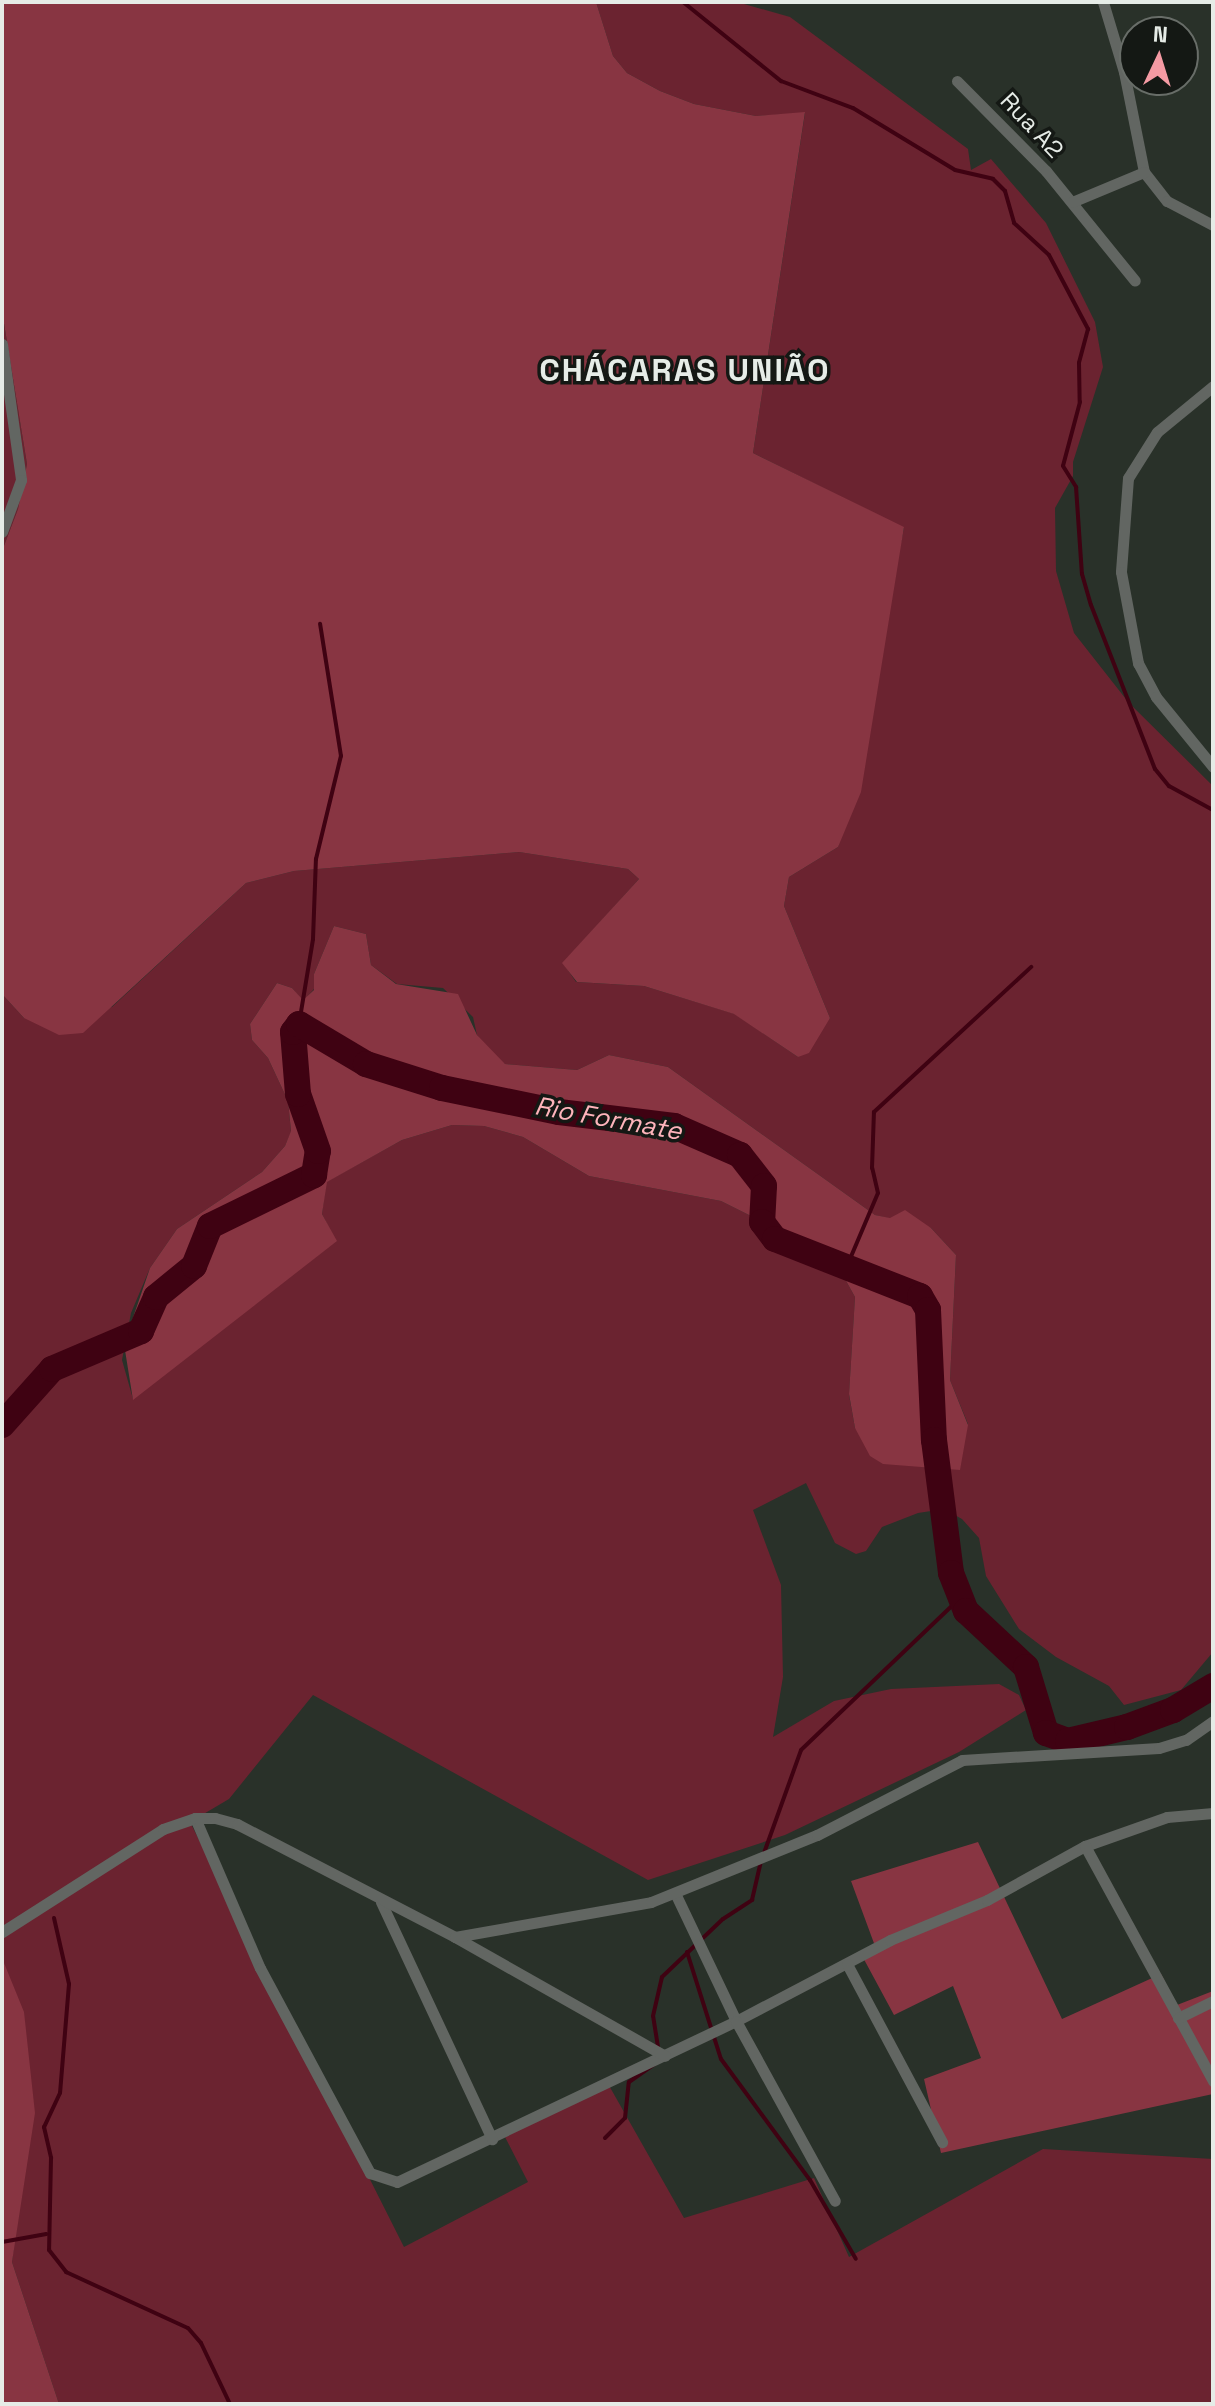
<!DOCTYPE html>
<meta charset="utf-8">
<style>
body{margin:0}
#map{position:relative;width:1215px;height:2406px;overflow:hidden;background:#293129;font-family:"Space Grotesk",sans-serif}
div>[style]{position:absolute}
.green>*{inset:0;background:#6b2330}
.forest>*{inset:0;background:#883542}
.stream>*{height:4px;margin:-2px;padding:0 2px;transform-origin:2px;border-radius:2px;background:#3f0212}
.river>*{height:26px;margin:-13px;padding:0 13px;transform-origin:13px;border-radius:13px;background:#3f0212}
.minor>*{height:11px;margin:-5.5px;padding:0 5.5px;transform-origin:5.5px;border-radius:5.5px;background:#626662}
span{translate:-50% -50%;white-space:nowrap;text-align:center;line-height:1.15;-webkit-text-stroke:7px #141814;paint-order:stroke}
.street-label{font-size:24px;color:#e6ece7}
.water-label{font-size:26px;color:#feb4bb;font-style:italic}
.district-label{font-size:32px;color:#e6ece7;font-weight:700;letter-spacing:2px}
.frame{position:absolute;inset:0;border:4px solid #e6ece7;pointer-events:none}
.north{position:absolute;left:1119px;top:16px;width:80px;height:80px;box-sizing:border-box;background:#141814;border:2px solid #686d68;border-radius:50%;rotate:4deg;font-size:22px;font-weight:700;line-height:32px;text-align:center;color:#e6ece7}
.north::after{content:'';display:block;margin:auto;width:28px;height:36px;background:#f49aa3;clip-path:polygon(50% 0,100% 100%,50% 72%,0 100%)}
</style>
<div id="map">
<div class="green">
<i style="clip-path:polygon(evenodd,596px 2px,737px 2px,790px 17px,968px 149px,971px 170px,991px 159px,1046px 223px,1095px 322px,1103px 367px,1073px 462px,1073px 476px,1055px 508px,1056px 571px,1074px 633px,1129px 703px,1213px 786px,1213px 1652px,1181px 1690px,1124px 1705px,1109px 1686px,1056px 1657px,1019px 1629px,986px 1576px,979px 1538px,962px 1519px,944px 1509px,918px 1513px,882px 1527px,866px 1551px,856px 1554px,835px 1543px,806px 1483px,753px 1510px,781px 1585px,783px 1677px,773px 1737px,834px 1701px,891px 1689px,999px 1684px,1019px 1695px,1026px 1710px,959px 1752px,785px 1835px,648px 1880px,313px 1695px,229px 1799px,190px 1822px,404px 2247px,528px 2182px,505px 2137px,607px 2082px,684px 2218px,814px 2178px,849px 2257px,1043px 2149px,1213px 2159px,1213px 2404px,59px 2404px,12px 2262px,20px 2194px,9px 1979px,2px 1958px,2px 994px,24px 1018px,112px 1007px,246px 883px,294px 871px,519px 852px,628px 869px,639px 879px,563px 963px,576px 982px,644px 986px,735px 1014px,798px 1057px,830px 1018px,784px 906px,789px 877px,838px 847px,904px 528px,753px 453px,805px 113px,756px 116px,694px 104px,660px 91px,627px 73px,613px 56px,596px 2px,334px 926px,366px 934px,371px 965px,397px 984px,443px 988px,473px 1017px,477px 1035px,492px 1057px,505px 1064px,577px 1070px,609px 1055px,668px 1067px,875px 1215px,931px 1228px,956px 1255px,950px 1380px,968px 1424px,929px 1464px,914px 1463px,855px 1428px,849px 1395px,855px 1297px,840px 1270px,811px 1246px,721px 1201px,589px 1176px,523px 1137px,484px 1126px,452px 1125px,402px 1140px,326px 1182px,322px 1214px,336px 1241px,133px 1399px,122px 1360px,131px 1313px,150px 1268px,177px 1229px,262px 1172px,285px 1146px,291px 1132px,288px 1101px,268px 1058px,252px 1040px,250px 1024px,277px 983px,292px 988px,303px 1001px,314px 989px,314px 974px,334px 926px)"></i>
<i style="clip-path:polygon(2px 311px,27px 464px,18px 509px,2px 551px)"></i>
</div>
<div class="forest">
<i style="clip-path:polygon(2px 2px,596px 2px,613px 56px,627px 73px,660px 91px,694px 104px,756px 116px,805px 112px,753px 453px,904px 527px,861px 792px,838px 847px,789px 877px,784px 906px,830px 1018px,809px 1053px,798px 1057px,734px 1014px,644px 986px,577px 982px,562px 963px,639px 879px,628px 869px,519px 852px,294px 871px,246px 883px,83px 1033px,59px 1035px,24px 1018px,2px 994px,2px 551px,18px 509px,27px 464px,2px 311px)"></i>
<i style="clip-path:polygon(334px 926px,366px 934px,371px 965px,396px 984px,458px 994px,477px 1035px,505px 1064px,577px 1070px,609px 1055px,668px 1067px,875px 1215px,890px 1218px,905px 1210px,931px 1228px,956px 1255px,950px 1380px,968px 1425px,960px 1470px,883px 1464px,870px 1456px,855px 1428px,849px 1394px,855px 1297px,840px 1270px,811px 1246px,721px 1201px,589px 1176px,523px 1137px,484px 1126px,452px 1125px,402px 1140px,327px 1182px,322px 1214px,337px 1241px,133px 1400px,124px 1344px,150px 1268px,177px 1229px,262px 1172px,285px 1146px,291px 1131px,288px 1101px,268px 1058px,252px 1040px,250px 1024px,277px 983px,292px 988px,303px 1000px,314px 990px,314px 974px)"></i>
<i style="clip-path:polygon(978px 1842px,1062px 2019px,1161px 1974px,1177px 2005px,1213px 1991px,1213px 2094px,941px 2153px,924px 2079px,981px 2058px,953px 1986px,894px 2015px,860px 1952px,875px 1946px,851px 1881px)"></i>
<i style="clip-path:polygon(2px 1958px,24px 2012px,35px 2113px,12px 2262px,59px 2404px,2px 2404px)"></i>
</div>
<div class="stream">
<i style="left:683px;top:2px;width:126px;rotate:38.9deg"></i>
<i style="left:781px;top:81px;width:77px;rotate:20.6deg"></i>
<i style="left:853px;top:108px;width:119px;rotate:31.3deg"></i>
<i style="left:955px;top:170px;width:39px;rotate:13deg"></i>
<i style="left:993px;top:179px;width:17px;rotate:45deg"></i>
<i style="left:1005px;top:191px;width:33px;rotate:74deg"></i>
<i style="left:1014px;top:223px;width:47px;rotate:42.4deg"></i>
<i style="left:1049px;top:255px;width:84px;rotate:62.2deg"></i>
<i style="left:1088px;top:329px;width:35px;rotate:105deg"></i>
<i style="left:1079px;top:363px;width:39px;rotate:89deg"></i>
<i style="left:1080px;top:402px;width:66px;rotate:104.9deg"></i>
<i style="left:1063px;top:466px;width:25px;rotate:58deg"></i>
<i style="left:1076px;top:487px;width:87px;rotate:86.1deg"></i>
<i style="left:1082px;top:574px;width:32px;rotate:74deg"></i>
<i style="left:1091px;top:605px;width:176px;rotate:68.7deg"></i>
<i style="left:1155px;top:769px;width:22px;rotate:51deg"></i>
<i style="left:1169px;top:786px;width:50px;rotate:28.6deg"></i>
<i style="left:1213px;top:184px;width:13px;rotate:90deg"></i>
<i style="left:299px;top:1024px;width:86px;rotate:-80.6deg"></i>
<i style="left:313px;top:939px;width:80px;rotate:-87.9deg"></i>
<i style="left:316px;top:859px;width:106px;rotate:-76.4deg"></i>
<i style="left:341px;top:756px;width:134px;rotate:-99deg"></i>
<i style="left:847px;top:1266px;width:79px;rotate:-67deg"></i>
<i style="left:878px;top:1193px;width:26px;rotate:-103deg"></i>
<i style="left:872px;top:1168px;width:56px;rotate:-88deg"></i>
<i style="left:874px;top:1112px;width:214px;rotate:-42.7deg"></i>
<i style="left:764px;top:1853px;width:109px;rotate:-70.2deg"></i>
<i style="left:801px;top:1750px;width:219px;rotate:-43.7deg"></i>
<i style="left:54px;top:1918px;width:68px;rotate:77.2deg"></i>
<i style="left:69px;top:1984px;width:109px;rotate:94.7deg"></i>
<i style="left:60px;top:2093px;width:38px;rotate:115deg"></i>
<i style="left:44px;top:2127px;width:32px;rotate:77deg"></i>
<i style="left:51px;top:2158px;width:92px;rotate:91.2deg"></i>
<i style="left:49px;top:2250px;width:28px;rotate:52deg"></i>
<i style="left:66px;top:2272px;width:134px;rotate:24.7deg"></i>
<i style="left:188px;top:2328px;width:20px;rotate:49deg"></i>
<i style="left:201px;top:2343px;width:68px;rotate:64.6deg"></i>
<i style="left:687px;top:1952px;width:112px;rotate:72.4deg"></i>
<i style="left:721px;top:2059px;width:150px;rotate:53.7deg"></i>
<i style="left:810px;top:2180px;width:91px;rotate:59.8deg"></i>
<i style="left:658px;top:2047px;width:31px;rotate:-99deg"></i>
<i style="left:653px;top:2016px;width:40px;rotate:-77deg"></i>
<i style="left:662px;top:1977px;width:84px;rotate:-43.6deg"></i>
<i style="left:723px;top:1919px;width:35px;rotate:-33deg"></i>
<i style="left:752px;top:1900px;width:39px;rotate:-77deg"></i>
<i style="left:605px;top:2138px;width:28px;rotate:-45deg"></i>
<i style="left:625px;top:2118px;width:36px;rotate:-84deg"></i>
<i style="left:629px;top:2082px;width:39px;rotate:-35deg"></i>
<i style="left:2px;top:2242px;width:45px;rotate:-10.3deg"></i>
</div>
<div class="river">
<i style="left:2px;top:1425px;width:75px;rotate:-48.2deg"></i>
<i style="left:52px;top:1369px;width:97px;rotate:-23.1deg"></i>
<i style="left:141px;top:1331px;width:37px;rotate:-66deg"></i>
<i style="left:156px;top:1297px;width:49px;rotate:-39.2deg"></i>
<i style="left:194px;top:1266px;width:43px;rotate:-68.2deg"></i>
<i style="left:210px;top:1226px;width:116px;rotate:-26.1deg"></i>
<i style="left:314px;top:1175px;width:24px;rotate:-81deg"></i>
<i style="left:318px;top:1151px;width:60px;rotate:-109.3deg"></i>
<i style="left:298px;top:1094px;width:62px;rotate:-94.6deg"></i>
<i style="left:293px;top:1032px;width:10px;rotate:-53deg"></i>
<i style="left:299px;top:1024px;width:78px;rotate:30.8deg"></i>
<i style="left:366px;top:1064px;width:80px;rotate:17.5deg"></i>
<i style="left:442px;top:1088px;width:119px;rotate:11.6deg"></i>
<i style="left:559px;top:1112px;width:116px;rotate:6.9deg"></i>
<i style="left:674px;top:1126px;width:72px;rotate:23.7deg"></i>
<i style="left:740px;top:1155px;width:39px;rotate:52deg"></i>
<i style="left:764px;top:1186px;width:36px;rotate:93deg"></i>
<i style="left:762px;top:1222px;width:21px;rotate:53deg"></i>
<i style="left:775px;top:1239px;width:156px;rotate:21.5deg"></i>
<i style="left:920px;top:1296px;width:16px;rotate:60deg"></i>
<i style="left:928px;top:1310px;width:130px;rotate:87.4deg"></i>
<i style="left:934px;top:1440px;width:134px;rotate:82.7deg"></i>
<i style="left:951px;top:1573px;width:41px;rotate:68.5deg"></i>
<i style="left:966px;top:1611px;width:82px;rotate:43deg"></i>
<i style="left:1026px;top:1667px;width:69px;rotate:73.1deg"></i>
<i style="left:1046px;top:1733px;width:23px;rotate:20deg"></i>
<i style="left:1068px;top:1741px;width:61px;rotate:-13.3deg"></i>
<i style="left:1127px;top:1727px;width:49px;rotate:-20.3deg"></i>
<i style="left:1173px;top:1710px;width:47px;rotate:-31deg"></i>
</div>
<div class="minor">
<i style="left:1103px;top:2px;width:73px;rotate:73.3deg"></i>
<i style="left:1124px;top:72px;width:102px;rotate:78.7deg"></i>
<i style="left:1144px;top:172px;width:37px;rotate:52deg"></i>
<i style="left:1167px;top:201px;width:52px;rotate:27.6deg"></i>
<i style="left:957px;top:81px;width:127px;rotate:45.3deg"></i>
<i style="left:1046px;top:171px;width:141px;rotate:51deg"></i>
<i style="left:1072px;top:202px;width:78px;rotate:-22.6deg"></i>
<i style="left:2px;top:344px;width:137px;rotate:82deg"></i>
<i style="left:21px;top:480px;width:55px;rotate:110.1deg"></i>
<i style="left:1213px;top:386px;width:72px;rotate:140.6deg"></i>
<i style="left:1157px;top:432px;width:54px;rotate:122.2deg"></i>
<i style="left:1128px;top:478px;width:94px;rotate:94.3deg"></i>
<i style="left:1121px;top:572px;width:93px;rotate:79.4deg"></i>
<i style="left:1138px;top:663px;width:38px;rotate:62deg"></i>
<i style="left:1156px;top:697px;width:90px;rotate:50.8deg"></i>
<i style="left:195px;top:1818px;width:163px;rotate:66.6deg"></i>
<i style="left:260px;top:1968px;width:233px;rotate:61.8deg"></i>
<i style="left:370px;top:2173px;width:28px;rotate:18deg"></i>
<i style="left:397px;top:2182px;width:375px;rotate:-25.4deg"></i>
<i style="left:736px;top:2021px;width:174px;rotate:-27.7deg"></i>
<i style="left:890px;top:1940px;width:105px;rotate:-22.4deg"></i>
<i style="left:987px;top:1900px;width:112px;rotate:-28.9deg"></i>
<i style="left:1085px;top:1846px;width:87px;rotate:-19.5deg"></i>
<i style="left:1167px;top:1817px;width:46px;rotate:-5deg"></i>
<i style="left:1085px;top:1846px;width:268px;rotate:61.4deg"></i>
<i style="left:675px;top:1893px;width:142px;rotate:64.5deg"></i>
<i style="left:736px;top:2021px;width:205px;rotate:61.2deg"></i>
<i style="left:381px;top:1902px;width:262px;rotate:64.9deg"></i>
<i style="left:2px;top:1932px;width:191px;rotate:-32.6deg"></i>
<i style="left:163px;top:1829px;width:34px;rotate:-19deg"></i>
<i style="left:195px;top:1818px;width:20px"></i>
<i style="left:215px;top:1818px;width:23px;rotate:15deg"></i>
<i style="left:237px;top:1824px;width:246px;rotate:27.4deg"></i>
<i style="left:455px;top:1937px;width:241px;rotate:29.5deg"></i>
<i style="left:455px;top:1937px;width:199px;rotate:-10.1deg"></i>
<i style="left:651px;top:1902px;width:179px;rotate:-22deg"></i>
<i style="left:817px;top:1835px;width:163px;rotate:-27.3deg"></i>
<i style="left:962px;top:1760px;width:197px;rotate:-3.5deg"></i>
<i style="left:1159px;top:1748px;width:28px;rotate:-17deg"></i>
<i style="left:1186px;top:1740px;width:33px;rotate:-35deg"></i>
<i style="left:847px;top:1964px;width:202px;rotate:61.9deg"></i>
<i style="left:1178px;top:2018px;width:39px;rotate:-26deg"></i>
</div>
<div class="street-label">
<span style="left:1032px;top:125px;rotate:47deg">Rua A2</span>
</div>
<div class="water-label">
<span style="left:608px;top:1119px;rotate:10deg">Rio Formate</span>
</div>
<div class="district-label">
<span style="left:685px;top:370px">CHÁCARAS UNIÃO</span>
</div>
<div class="frame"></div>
<div class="north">N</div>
</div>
